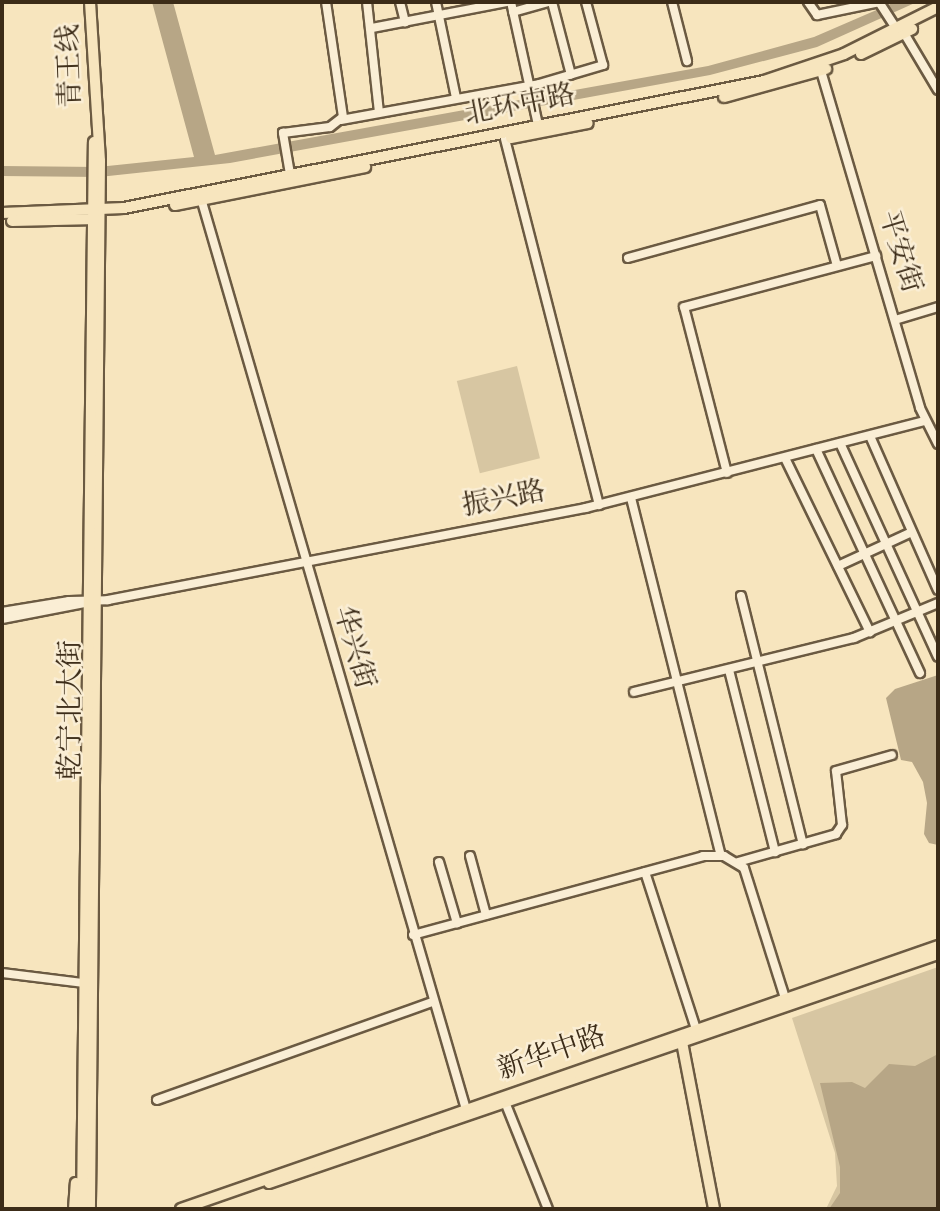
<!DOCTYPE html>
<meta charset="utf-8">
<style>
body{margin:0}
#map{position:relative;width:940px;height:1211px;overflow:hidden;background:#f7e5be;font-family:"IM FELL English","Noto Serif SC",serif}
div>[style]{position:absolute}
.green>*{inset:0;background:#d7c6a2;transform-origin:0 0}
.water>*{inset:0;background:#b7a686}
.roads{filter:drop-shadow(2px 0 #6b5a42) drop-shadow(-2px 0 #6b5a42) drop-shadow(0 2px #6b5a42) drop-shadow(0 -2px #6b5a42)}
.minor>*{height:8px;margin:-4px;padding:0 4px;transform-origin:4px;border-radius:4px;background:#faeed5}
.major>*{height:10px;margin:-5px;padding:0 5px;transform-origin:5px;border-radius:5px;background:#f7e5be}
span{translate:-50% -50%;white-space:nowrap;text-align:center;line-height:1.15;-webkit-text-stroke:5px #faeed5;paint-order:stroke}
.street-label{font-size:28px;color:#3c2c18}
.frame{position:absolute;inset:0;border:4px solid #3c2c18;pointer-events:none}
</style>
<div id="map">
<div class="green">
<i style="left:517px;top:366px;width:95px;height:62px;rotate:76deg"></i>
<i style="clip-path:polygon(938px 967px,938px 1209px,826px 1209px,837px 1186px,835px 1153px,792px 1018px)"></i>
</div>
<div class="water">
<i style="clip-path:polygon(152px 2px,173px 2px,215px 155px,708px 66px,814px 37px,895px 2px,917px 2px,817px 47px,710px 75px,230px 163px,99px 177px,2px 176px,2px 166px,98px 167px,194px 157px)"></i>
<i style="clip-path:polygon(938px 675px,938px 845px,929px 843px,924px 834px,927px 803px,923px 782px,912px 762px,901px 760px,886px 698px,895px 689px)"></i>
<i style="clip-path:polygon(938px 1054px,938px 1209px,829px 1209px,840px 1193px,840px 1167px,820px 1083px,852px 1082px,865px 1088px,889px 1064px,915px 1066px)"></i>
</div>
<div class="roads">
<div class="minor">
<i style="left:367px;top:2px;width:111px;rotate:83.8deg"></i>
<i style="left:400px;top:2px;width:21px;rotate:76deg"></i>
<i style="left:436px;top:2px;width:98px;rotate:78.2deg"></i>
<i style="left:511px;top:2px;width:126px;rotate:77.6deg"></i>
<i style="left:552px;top:2px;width:75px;rotate:75.4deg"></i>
<i style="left:672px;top:2px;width:61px;rotate:75.7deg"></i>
<i style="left:808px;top:2px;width:16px;rotate:55deg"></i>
<i style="left:817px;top:15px;width:64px;rotate:-11.7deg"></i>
<i style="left:879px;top:2px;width:31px;rotate:57deg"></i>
<i style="left:513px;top:12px;width:37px;rotate:-16deg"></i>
<i style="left:372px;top:28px;width:137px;rotate:-10.9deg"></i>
<i style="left:904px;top:33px;width:66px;rotate:59.2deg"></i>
<i style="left:821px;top:71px;width:351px;rotate:73.6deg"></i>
<i style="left:920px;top:408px;width:40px;rotate:63.4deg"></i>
<i style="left:341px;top:120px;width:201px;rotate:-10.3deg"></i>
<i style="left:539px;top:84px;width:67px;rotate:-16.5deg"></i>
<i style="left:603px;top:65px;width:65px;rotate:-105.1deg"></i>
<i style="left:505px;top:139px;width:378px;rotate:75.6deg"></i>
<i style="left:290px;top:174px;width:42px;rotate:-99.7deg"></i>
<i style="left:283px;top:133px;width:47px;rotate:-7.3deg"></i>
<i style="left:330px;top:127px;width:16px;rotate:-38deg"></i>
<i style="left:343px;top:117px;width:116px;rotate:-98.4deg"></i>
<i style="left:200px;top:195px;width:956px;rotate:73.78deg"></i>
<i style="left:628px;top:258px;width:199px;rotate:-15.4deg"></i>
<i style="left:820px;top:205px;width:63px;rotate:74.4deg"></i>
<i style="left:895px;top:320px;width:45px;rotate:-16.8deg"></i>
<i style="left:870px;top:436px;width:168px;rotate:66.2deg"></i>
<i style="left:840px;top:443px;width:235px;rotate:65.4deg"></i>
<i style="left:816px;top:449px;width:247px;rotate:65.1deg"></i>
<i style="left:785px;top:458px;width:194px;rotate:64deg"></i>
<i style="left:727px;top:473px;width:171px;rotate:-104.5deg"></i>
<i style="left:684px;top:307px;width:199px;rotate:-14.9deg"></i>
<i style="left:631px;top:498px;width:368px;rotate:75.9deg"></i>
<i style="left:838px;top:566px;width:81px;rotate:-24.7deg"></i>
<i style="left:741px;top:596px;width:256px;rotate:76deg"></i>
<i style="left:2px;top:612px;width:68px;rotate:-9.3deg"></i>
<i style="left:69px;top:601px;width:39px;rotate:-1deg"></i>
<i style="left:108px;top:600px;width:487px;rotate:-10.9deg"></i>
<i style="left:586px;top:508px;width:350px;rotate:-14.4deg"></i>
<i style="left:2px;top:619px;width:84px;rotate:-11deg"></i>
<i style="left:729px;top:670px;width:188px;rotate:75.8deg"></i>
<i style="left:634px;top:692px;width:227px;rotate:-13.8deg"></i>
<i style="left:854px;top:638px;width:91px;rotate:-22.6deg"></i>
<i style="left:470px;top:856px;width:61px;rotate:74.8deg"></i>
<i style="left:439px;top:862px;width:64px;rotate:73.6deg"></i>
<i style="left:738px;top:862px;width:102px;rotate:-15.9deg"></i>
<i style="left:836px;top:834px;width:11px;rotate:-56deg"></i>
<i style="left:842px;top:825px;width:54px;rotate:-96.3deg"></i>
<i style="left:836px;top:771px;width:58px;rotate:-15.9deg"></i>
<i style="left:645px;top:872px;width:165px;rotate:72deg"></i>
<i style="left:413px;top:935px;width:301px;rotate:-15.2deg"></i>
<i style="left:703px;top:856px;width:21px"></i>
<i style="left:724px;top:856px;width:23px;rotate:31deg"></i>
<i style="left:744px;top:868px;width:136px;rotate:72.5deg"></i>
<i style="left:2px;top:973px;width:83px;rotate:7deg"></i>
<i style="left:157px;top:1100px;width:292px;rotate:-19.6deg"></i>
<i style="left:505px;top:1102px;width:115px;rotate:68.1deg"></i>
</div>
<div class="major">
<i style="left:90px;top:2px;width:159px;rotate:86.4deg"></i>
<i style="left:100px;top:161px;width:1048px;rotate:90.55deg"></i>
<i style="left:861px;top:54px;width:57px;rotate:-26.1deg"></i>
<i style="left:724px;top:97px;width:106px;rotate:-15.4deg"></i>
<i style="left:511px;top:138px;width:78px;rotate:-11deg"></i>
<i style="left:175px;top:205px;width:194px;rotate:-11.3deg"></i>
<i style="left:2px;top:213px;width:122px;rotate:-2.3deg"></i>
<i style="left:124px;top:208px;width:652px;rotate:-11.22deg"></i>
<i style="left:764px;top:81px;width:84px;rotate:-18.6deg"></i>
<i style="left:844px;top:54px;width:105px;rotate:-26.6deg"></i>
<i style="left:12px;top:221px;width:85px;rotate:-1.3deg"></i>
<i style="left:681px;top:1037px;width:175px;rotate:79.1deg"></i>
<i style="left:269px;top:1183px;width:707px;rotate:-18.9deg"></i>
<i style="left:74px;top:1209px;width:26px;rotate:-86deg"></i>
<i style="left:82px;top:1209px;width:1067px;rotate:-89.36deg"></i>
<i style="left:181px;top:1209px;width:801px;rotate:-19.16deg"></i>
</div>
</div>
<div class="street-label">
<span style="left:71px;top:66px;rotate:-92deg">青王线</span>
<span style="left:520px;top:106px;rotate:-11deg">北环中路</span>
<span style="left:899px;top:252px;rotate:73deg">平安街</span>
<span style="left:504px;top:500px;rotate:-11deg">振兴路</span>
<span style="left:353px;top:648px;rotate:74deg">华兴街</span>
<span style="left:72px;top:710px;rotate:-90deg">乾宁北大街</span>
<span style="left:552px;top:1054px;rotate:-19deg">新华中路</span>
</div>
<div class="frame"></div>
</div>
